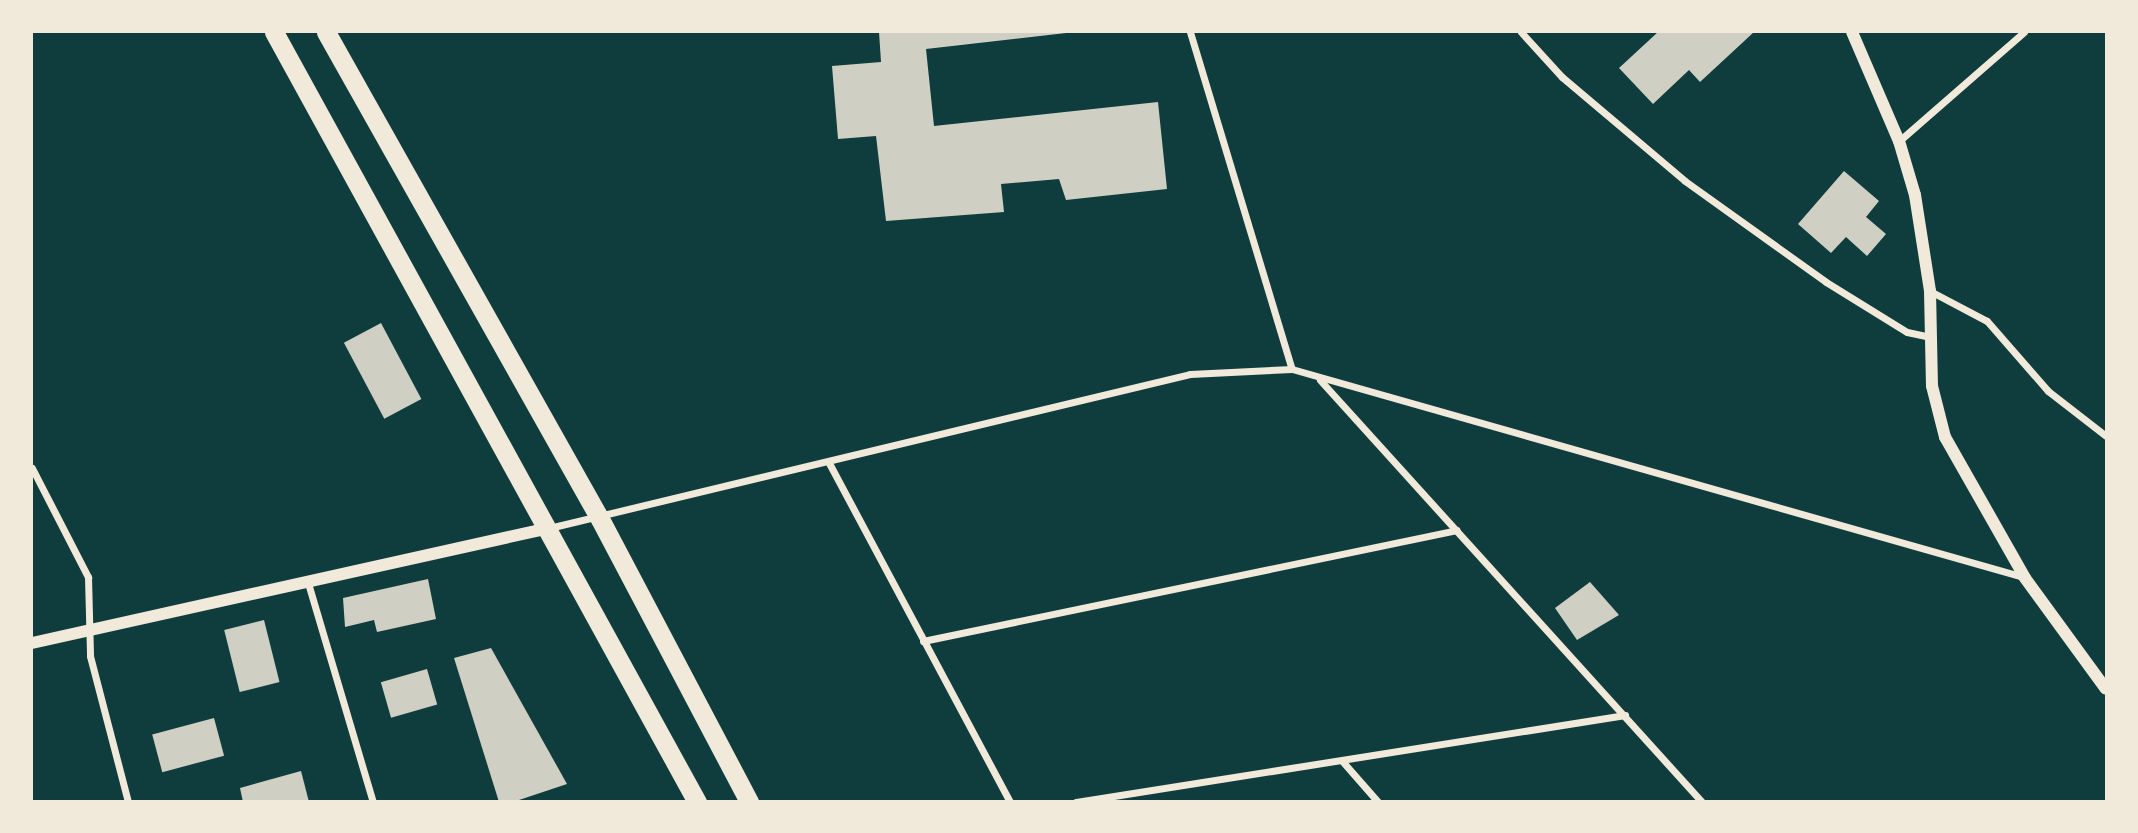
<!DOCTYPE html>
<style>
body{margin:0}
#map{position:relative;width:2138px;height:833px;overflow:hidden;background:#0f3d3e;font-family:Lato,sans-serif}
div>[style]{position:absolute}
.building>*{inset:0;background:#cfcfc3;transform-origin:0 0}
.minor>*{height:7px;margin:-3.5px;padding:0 3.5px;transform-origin:3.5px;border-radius:3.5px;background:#f1e9da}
.tertiary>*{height:12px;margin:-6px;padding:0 6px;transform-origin:6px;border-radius:6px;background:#f1e9da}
.trunk>*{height:19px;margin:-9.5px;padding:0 9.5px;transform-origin:9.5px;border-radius:9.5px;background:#f1e9da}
span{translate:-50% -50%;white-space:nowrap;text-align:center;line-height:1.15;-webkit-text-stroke:5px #f1e9da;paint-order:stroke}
.frame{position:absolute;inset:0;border:33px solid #f1e9da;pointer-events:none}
</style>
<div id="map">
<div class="building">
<i style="clip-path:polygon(879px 32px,1075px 32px,926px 49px,934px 126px,1158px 102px,1167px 189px,1066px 200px,1059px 179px,1001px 184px,1004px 212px,886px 221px,876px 136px,838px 139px,832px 66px,881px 62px)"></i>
<i style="clip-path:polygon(1658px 32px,1754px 32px,1700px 82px,1689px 70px,1653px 104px,1619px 68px)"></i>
<i style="clip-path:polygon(1844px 171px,1879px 201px,1866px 217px,1886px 234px,1867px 256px,1846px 237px,1831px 253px,1798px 224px)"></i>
<i style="left:381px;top:323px;width:86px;height:42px;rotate:62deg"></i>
<i style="clip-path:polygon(428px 579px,436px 619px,377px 632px,374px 620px,345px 627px,343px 598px)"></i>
<i style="clip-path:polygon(1590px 582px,1619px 615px,1577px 640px,1555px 608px)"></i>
<i style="left:264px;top:620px;width:64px;height:41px;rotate:76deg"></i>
<i style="clip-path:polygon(491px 648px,567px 784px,513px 802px,499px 802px,454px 658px)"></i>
<i style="left:427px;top:669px;width:37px;height:48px;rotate:74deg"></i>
<i style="left:214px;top:718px;width:39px;height:64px;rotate:75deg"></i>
<i style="clip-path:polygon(301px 771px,309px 802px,243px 802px,240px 788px)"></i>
</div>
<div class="minor">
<i style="left:1190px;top:32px;width:352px;rotate:73.2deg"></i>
<i style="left:1521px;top:32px;width:61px;rotate:47.7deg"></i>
<i style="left:1562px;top:77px;width:161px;rotate:40.2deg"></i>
<i style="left:1685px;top:181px;width:173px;rotate:35.6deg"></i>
<i style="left:1826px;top:282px;width:95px;rotate:31.7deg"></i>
<i style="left:1907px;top:332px;width:24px;rotate:12deg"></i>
<i style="left:1899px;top:141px;width:166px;rotate:-41.1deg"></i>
<i style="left:1930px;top:291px;width:64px;rotate:27.8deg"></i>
<i style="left:1987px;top:321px;width:93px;rotate:48.9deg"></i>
<i style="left:2048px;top:391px;width:73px;rotate:37.8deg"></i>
<i style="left:1320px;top:380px;width:569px;rotate:47.85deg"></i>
<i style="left:829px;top:463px;width:384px;rotate:61.9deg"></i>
<i style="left:32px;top:468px;width:123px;rotate:62.8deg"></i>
<i style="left:88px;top:577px;width:79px;rotate:88.5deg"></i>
<i style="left:90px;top:656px;width:151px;rotate:75.4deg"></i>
<i style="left:549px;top:528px;width:659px;rotate:-13.51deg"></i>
<i style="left:1190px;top:374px;width:102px;rotate:-2.8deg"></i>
<i style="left:1292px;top:369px;width:760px;rotate:15.88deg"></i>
<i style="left:308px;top:583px;width:228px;rotate:73.5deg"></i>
<i style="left:923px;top:641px;width:545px;rotate:-11.74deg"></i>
<i style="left:1343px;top:762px;width:53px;rotate:48.8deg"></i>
<i style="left:1076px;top:802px;width:556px;rotate:-9deg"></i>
</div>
<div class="tertiary">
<i style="left:1852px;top:32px;width:119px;rotate:66.7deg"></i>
<i style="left:1899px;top:141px;width:56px;rotate:73.5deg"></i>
<i style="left:1915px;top:195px;width:97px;rotate:81.1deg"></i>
<i style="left:1930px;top:291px;width:95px;rotate:88.8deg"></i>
<i style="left:1932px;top:386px;width:53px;rotate:75.7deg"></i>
<i style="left:1945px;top:437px;width:162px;rotate:60.4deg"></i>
<i style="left:2025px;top:578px;width:137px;rotate:53.9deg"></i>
<i style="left:32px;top:643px;width:526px;rotate:-12.53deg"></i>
</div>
<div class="trunk">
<i style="left:274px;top:32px;width:879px;rotate:61.22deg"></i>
<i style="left:326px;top:32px;width:559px;rotate:60.64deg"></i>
<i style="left:600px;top:519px;width:320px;rotate:62.2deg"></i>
</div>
<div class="frame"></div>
</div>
